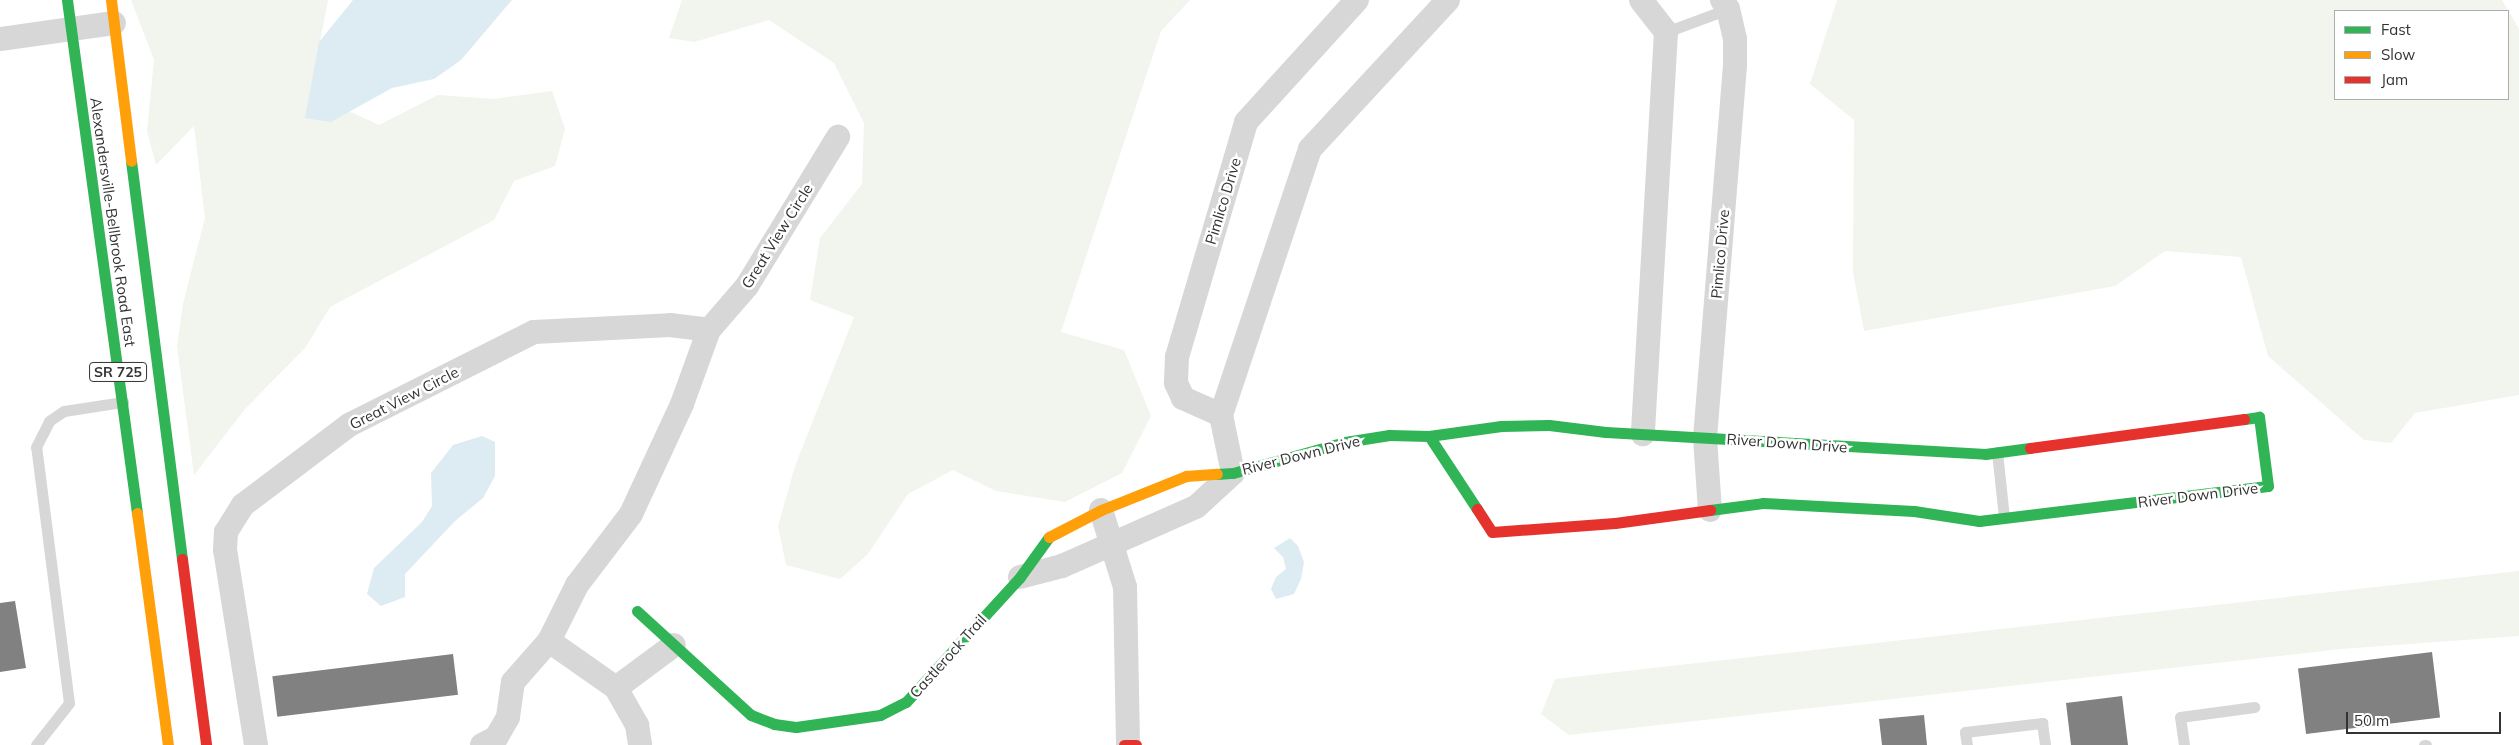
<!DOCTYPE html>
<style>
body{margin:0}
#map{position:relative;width:2519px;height:745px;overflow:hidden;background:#fff;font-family:Mulish,sans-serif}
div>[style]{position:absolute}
.green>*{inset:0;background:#f1f5ed}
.water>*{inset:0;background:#ddebf3}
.building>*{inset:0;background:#818181;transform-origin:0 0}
.lane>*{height:11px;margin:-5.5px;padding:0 5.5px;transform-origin:5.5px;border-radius:5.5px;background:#d7d7d7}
.street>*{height:24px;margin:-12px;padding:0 12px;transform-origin:12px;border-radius:12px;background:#d7d7d7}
.fast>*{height:11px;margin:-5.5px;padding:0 5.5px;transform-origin:5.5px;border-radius:5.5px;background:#30b455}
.slow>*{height:11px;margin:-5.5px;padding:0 5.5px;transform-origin:5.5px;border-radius:5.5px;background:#ff9f0a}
.jam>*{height:11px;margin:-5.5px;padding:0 5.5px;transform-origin:5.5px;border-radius:5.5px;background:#e5322d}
span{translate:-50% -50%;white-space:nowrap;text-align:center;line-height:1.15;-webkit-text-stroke:5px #fff;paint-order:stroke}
.shield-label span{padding:1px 4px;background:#fff;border:1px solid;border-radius:4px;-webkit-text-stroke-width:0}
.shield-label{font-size:14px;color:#333;font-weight:700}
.street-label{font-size:15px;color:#333}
.legend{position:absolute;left:2334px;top:10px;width:175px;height:90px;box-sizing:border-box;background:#fff;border:1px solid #adadad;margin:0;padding:6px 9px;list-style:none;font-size:15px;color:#333}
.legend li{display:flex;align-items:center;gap:10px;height:25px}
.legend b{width:25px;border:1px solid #adadad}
.scale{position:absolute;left:2346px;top:712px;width:155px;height:22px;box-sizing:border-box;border:2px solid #333;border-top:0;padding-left:6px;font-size:15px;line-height:18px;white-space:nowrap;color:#333;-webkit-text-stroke:4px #fff;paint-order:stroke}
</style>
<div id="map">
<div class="green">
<i style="clip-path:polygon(131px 0,328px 0,310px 93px,379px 125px,438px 95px,494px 99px,552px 91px,565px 129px,555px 166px,514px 181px,494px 220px,330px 307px,305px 348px,245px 409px,194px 475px,177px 346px,183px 304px,205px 218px,194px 126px,156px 165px,147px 131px,154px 60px)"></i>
<i style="clip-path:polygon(682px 0,1190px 0,1161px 31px,1061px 332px,1124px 350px,1151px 416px,1122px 473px,1065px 502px,996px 491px,953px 470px,908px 494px,868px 554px,840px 579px,786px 565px,778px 526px,795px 466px,854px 317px,810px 300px,820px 238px,862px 184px,864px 123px,834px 63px,769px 20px,694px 42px,669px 38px)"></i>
<i style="clip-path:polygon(evenodd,1837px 0,2502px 0,2519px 29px,2519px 395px,2415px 413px,2391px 443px,2364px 440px,2268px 356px,2241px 257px,2165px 251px,2115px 286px,1864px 331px,1853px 272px,1854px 120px,1810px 84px,1837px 0,2335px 11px,2508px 11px,2508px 99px,2335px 99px,2335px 11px)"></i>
<i style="clip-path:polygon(2519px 571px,2519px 636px,2341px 649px,1569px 735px,1541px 714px,1555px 679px)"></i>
</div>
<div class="water">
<i style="clip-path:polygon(353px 0,512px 0,461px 60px,434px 79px,392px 88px,331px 122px,305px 118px,319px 42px)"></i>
<i style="clip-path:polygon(482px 436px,495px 442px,495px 476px,483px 498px,455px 521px,405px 574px,405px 597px,381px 606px,367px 594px,374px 568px,422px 522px,432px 506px,431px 473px,453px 445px)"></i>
<i style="clip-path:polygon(1290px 538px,1298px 546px,1304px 562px,1301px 579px,1294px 594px,1276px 599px,1271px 589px,1276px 577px,1286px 569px,1283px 557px,1274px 548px)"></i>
</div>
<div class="building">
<i style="clip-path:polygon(15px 601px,26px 668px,0 672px,0 603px)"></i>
<i style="left:2432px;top:652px;width:66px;height:135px;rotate:83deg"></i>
<i style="left:453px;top:654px;width:41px;height:182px;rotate:83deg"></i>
<i style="clip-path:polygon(2122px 696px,2128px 745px,2071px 745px,2066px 703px)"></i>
<i style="clip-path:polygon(1924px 715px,1927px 745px,1882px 745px,1879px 719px)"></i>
</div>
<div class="lane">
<i style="left:1666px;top:32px;width:66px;rotate:-20.4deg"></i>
<i style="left:1997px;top:452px;width:66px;rotate:83.9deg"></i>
<i style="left:36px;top:745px;width:53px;rotate:-51.8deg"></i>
<i style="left:69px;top:703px;width:258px;rotate:-97.3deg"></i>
<i style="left:36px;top:447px;width:29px;rotate:-63deg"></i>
<i style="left:49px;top:421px;width:18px;rotate:-34deg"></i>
<i style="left:64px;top:411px;width:60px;rotate:-8.7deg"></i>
<i style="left:1967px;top:745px;width:13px;rotate:-99deg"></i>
<i style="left:1965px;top:732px;width:78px;rotate:-6.7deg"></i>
<i style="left:2042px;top:723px;width:22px;rotate:82deg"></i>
<i style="left:2184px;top:745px;width:28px;rotate:-98deg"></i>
<i style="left:2180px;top:717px;width:75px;rotate:-7.7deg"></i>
<i style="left:2424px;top:745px;width:2px"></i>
</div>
<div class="street">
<i style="left:1641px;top:0;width:41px;rotate:52deg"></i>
<i style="left:1666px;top:32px;width:403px;rotate:93.3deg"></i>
<i style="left:0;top:39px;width:115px;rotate:-8deg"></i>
<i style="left:1221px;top:415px;width:42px;rotate:-155.9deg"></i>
<i style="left:1183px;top:398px;width:17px;rotate:-115deg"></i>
<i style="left:1176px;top:383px;width:26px;rotate:-88deg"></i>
<i style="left:1177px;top:357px;width:245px;rotate:-73.6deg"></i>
<i style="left:1246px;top:122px;width:165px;rotate:-47.7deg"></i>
<i style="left:1101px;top:510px;width:81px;rotate:72.7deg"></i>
<i style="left:1125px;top:587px;width:158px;rotate:88.9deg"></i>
<i style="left:1710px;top:510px;width:72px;rotate:-94deg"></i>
<i style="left:1705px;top:438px;width:373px;rotate:-85.4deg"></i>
<i style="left:1735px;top:66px;width:27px;rotate:-90deg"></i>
<i style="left:1735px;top:39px;width:31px;rotate:-103deg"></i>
<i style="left:1728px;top:9px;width:11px;rotate:-124deg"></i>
<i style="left:1020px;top:577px;width:43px;rotate:-14.7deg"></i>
<i style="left:1062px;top:566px;width:146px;rotate:-23.8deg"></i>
<i style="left:1196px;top:507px;width:50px;rotate:-42.6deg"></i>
<i style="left:1233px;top:473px;width:59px;rotate:-101.7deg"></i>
<i style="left:1221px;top:415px;width:280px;rotate:-71.5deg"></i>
<i style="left:1310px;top:149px;width:203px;rotate:-47.2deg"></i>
<i style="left:549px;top:641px;width:82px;rotate:35deg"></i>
<i style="left:616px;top:688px;width:43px;rotate:60.4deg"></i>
<i style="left:637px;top:725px;width:20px;rotate:81deg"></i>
<i style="left:616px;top:688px;width:72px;rotate:-36.6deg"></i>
<i style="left:256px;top:745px;width:197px;rotate:-99deg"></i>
<i style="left:225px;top:550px;width:18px;rotate:-87deg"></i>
<i style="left:226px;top:532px;width:32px;rotate:-58deg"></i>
<i style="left:243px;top:505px;width:133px;rotate:-37deg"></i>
<i style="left:349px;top:425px;width:207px;rotate:-26.7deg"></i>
<i style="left:534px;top:332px;width:136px;rotate:-2.9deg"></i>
<i style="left:670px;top:325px;width:39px;rotate:7deg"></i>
<i style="left:482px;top:745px;width:16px;rotate:-27deg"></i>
<i style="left:496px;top:738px;width:24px;rotate:-60deg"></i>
<i style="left:508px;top:717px;width:35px;rotate:-82deg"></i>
<i style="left:513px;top:682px;width:55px;rotate:-48.7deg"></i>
<i style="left:549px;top:641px;width:63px;rotate:-63.4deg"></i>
<i style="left:577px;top:585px;width:89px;rotate:-52.7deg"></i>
<i style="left:631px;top:514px;width:121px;rotate:-65.1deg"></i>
<i style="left:682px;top:404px;width:79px;rotate:-70deg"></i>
<i style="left:709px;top:330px;width:58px;rotate:-49.2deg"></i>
<i style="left:747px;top:286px;width:175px;rotate:-58.6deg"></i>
</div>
<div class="fast">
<i style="left:67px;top:0;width:518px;rotate:82.23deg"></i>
<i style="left:131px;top:161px;width:401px;rotate:82.7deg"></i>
<i style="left:1429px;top:436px;width:73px;rotate:-7.9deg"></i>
<i style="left:1501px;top:426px;width:48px;rotate:-1.2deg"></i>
<i style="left:1549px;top:425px;width:57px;rotate:7deg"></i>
<i style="left:1606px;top:432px;width:380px;rotate:3.3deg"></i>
<i style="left:1985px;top:454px;width:45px;rotate:-7.6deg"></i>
<i style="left:1217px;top:474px;width:16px;rotate:-4deg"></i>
<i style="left:1233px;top:473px;width:116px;rotate:-15.5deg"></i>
<i style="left:1345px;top:442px;width:45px;rotate:-9deg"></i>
<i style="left:1389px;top:435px;width:40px;rotate:1.4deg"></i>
<i style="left:1429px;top:436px;width:87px;rotate:56.7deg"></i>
<i style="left:1710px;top:510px;width:53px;rotate:-7.5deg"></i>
<i style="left:1763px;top:503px;width:151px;rotate:3deg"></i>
<i style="left:1914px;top:511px;width:66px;rotate:8.7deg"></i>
<i style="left:1979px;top:521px;width:291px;rotate:-6.9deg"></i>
<i style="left:2268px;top:486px;width:70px;rotate:-97.4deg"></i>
<i style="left:2259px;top:417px;width:15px;rotate:172deg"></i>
<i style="left:637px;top:611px;width:154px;rotate:42.4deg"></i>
<i style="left:751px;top:715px;width:25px;rotate:21deg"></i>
<i style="left:774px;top:724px;width:22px;rotate:8deg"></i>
<i style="left:796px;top:727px;width:85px;rotate:-8.1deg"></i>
<i style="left:880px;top:715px;width:29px;rotate:-27deg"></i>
<i style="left:906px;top:702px;width:169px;rotate:-47.6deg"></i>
<i style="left:1020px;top:577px;width:49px;rotate:-54.1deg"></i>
</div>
<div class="slow">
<i style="left:111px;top:0;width:162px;rotate:82.9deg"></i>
<i style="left:137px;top:513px;width:234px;rotate:82.4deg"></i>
<i style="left:1049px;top:537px;width:59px;rotate:-27.4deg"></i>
<i style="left:1101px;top:510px;width:92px;rotate:-21.8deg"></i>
<i style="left:1186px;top:476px;width:31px;rotate:-4deg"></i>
</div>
<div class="jam">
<i style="left:2030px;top:448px;width:216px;rotate:-7.7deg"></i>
<i style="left:1477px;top:509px;width:27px;rotate:57deg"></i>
<i style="left:1492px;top:532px;width:123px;rotate:-4.2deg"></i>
<i style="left:1615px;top:523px;width:96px;rotate:-7.8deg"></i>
<i style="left:182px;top:559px;width:188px;rotate:82.6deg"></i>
<i style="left:1124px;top:745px;width:12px"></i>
</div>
<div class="shield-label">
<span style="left:118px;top:372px">SR 725</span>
</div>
<div class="street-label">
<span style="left:1223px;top:201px;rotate:-73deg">Pimlico Drive</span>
<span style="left:113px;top:222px;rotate:82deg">Alexandersville-Bellbrook Road East</span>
<span style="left:777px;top:236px;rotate:-58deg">Great View Circle</span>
<span style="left:1720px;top:254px;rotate:-85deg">Pimlico Drive</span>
<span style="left:404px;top:398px;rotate:-27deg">Great View Circle</span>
<span style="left:1787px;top:443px;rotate:4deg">River Down Drive</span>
<span style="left:1301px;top:455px;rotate:-14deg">River Down Drive</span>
<span style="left:2198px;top:495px;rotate:-7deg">River Down Drive</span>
<span style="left:948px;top:656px;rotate:-48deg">Castlerock Trail</span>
</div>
<ul class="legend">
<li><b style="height:6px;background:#30b455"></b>Fast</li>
<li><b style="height:6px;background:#ff9f0a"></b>Slow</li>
<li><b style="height:6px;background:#e5322d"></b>Jam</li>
</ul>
<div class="scale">50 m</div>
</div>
